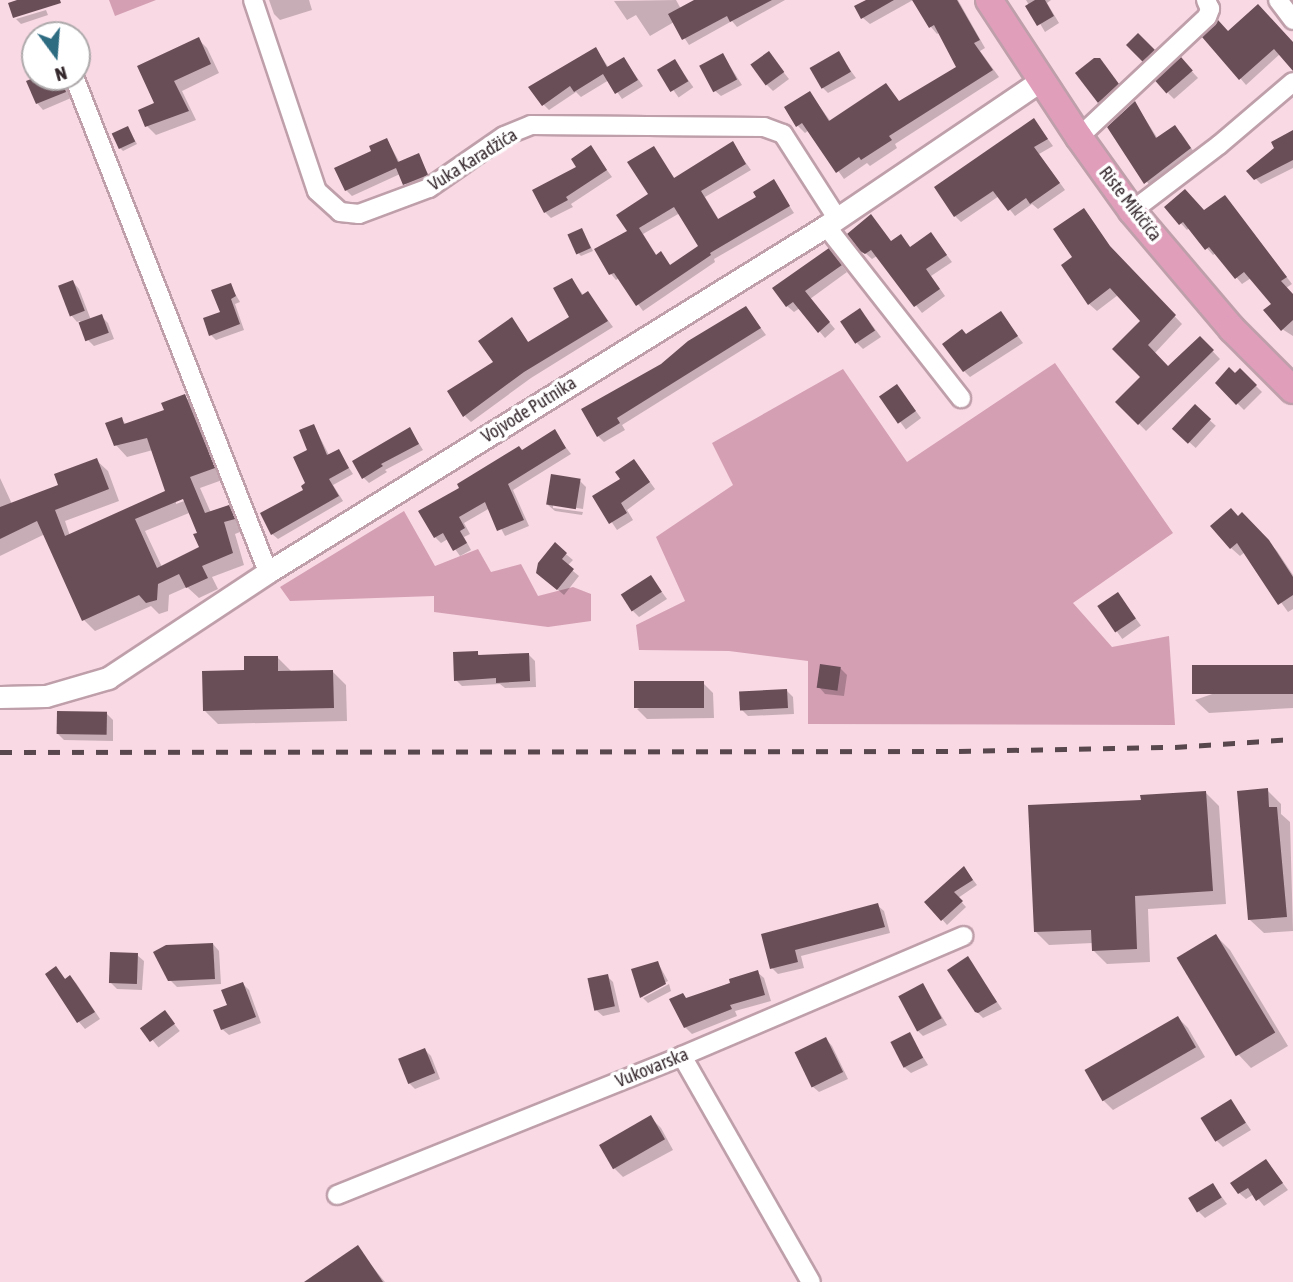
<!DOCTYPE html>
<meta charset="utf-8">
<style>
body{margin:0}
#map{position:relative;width:1293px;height:1282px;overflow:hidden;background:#f9d9e4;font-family:"Asap Condensed",sans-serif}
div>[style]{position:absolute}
.green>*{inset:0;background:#d49fb3}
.shadow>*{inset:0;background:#0003;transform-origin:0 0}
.building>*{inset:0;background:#694e58;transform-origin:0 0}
.roads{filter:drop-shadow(2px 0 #be9faa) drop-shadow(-2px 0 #be9faa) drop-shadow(0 2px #be9faa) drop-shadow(0 -2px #be9faa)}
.minor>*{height:18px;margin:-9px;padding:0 9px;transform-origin:9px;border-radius:9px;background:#fff}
.tertiary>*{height:21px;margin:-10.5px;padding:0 10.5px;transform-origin:10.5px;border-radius:10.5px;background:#fff}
.primary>*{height:26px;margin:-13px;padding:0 13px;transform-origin:13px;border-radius:13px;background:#e09ebb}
.rail>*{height:5px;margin-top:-2.5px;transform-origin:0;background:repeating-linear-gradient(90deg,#58474d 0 12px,transparent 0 24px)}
span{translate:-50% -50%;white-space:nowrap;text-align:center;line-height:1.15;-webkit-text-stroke:7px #fff;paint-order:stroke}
.street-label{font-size:18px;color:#35282d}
.north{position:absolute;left:21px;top:21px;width:70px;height:70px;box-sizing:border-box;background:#fff;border:2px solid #aea9ab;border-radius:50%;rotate:164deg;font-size:19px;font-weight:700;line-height:28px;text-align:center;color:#35282d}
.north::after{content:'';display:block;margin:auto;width:24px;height:32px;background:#2e6c82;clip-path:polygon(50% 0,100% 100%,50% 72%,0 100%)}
</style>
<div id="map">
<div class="green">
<i style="clip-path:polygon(109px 0,156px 0,115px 16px)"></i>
<i style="clip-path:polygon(1055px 363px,1173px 533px,1073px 603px,1112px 647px,1169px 636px,1175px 725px,808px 724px,808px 661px,729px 651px,639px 650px,636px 625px,685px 601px,656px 537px,733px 485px,712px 443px,843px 369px,907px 462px)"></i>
<i style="clip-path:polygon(404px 511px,435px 566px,478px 549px,491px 572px,521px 564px,538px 596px,573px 587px,591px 594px,591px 621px,548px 627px,434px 612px,434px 596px,290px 601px,280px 587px)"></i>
</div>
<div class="shadow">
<i style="clip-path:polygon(269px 0,309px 0,312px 10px,280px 20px,274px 14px)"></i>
<i style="clip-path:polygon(676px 0,681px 9px,699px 0,785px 0,737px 27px,732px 21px,689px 45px,674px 22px,650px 36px,636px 15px,627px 20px,614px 1px)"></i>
<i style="clip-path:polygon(869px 0,913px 0,870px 24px,863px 18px)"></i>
<i style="clip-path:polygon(914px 0,958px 0,985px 48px,980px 51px,999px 77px,895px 144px,897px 148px,870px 166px,867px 163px,844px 179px,809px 130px,805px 133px,798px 126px,810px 93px,831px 122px,900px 103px,959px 68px,940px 32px,937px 34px,931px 27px)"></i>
<i style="clip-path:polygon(1026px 0,1051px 0,1047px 3px,1059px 23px,1045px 32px)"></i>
<i style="clip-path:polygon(46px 10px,48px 15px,21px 24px,16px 19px)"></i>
<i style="clip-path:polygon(1229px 33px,1293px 45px,1293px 67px,1280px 54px,1246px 85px,1205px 37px)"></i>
<i style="left:1138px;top:35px;width:32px;height:13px;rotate:46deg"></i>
<i style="clip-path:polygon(198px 39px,207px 48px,219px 73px,182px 91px,196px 120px,156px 135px,147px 126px,140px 111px,157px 104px)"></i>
<i style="clip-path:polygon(596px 49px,609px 68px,624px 59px,643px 86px,622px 99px,609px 80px,581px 97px,576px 92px,549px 110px,543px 104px)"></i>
<i style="clip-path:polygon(838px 53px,856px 78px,828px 93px,822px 87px)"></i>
<i style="clip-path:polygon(769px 54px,789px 79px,773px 91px,767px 85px)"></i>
<i style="clip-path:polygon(723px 55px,742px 85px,721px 96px,714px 90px)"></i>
<i style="left:675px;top:61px;width:32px;height:18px;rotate:55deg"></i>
<i style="clip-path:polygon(1187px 66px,1198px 78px,1174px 99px,1168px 93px)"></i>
<i style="clip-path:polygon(1106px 67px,1124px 92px,1106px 108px,1077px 73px)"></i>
<i style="clip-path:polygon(41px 77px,62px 77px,71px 98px,43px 110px,37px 103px)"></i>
<i style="clip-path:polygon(1135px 103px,1158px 139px,1181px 133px,1196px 155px,1152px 189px,1109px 127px)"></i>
<i style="clip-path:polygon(1034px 120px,1053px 146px,1039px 154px,1065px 190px,1038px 209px,1032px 204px,1015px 216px,999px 196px,961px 222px,955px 216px)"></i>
<i style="clip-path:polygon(128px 128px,137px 144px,123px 151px,120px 148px)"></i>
<i style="clip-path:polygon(1293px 132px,1293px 168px,1261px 184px,1256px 179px)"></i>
<i style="clip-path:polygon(387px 140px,400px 163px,418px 155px,432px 181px,410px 190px,400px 174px,352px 196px,346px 190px,374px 152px)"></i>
<i style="clip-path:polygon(evenodd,732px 143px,751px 170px,705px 197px,719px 220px,758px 197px,774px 182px,794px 213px,714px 259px,715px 262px,643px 311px,619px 278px,616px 280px,611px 274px,650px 194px,653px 148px,675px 179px,732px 143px,680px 213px,701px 247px,671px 266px,661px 254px,657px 256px,643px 234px,680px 213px)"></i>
<i style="clip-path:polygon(591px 148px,612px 177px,571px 204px,573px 207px,551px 218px,545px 212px)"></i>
<i style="clip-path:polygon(1231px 204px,1292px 284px,1286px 288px,1293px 296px,1293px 336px,1282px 329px,1273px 304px,1251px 278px,1242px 284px,1216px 253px,1213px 255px,1189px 228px,1187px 230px,1166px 207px,1204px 212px)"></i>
<i style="clip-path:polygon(1083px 210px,1117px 256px,1182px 324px,1154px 354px,1168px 368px,1200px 338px,1220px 359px,1146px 431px,1118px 402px,1143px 377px,1142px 321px,1118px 295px,1097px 311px,1089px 304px,1074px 258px)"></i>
<i style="clip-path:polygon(584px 233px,593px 251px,581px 256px,579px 254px)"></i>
<i style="clip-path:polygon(931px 234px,952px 262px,931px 276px,945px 296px,922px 313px,877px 256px,872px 259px,862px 250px,907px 243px,911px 248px)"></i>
<i style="clip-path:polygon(835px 256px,847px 272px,810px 299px,835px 329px,825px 338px,800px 308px,794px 312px,787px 306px)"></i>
<i style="clip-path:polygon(572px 280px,584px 296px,593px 300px,613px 327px,531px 378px,471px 422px,465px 416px,495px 363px,512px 319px,529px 343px,571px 318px)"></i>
<i style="clip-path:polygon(73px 282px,79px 289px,91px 320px,101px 316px,108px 323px,114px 339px,94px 346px,88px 340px,80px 321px,77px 322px,71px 315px,60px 287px)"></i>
<i style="clip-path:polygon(230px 285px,240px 302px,235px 304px,244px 330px,216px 340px,211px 335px,222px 313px)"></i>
<i style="clip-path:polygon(746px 308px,766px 335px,622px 425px,625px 430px,604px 442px,598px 436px,662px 365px)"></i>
<i style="clip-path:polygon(1000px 313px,1023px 343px,970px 377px,964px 371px,967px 336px)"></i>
<i style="clip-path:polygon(866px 317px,881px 337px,863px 349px,857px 343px)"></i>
<i style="clip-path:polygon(1240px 370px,1262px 392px,1244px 410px,1217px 383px)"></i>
<i style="left:897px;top:386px;width:40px;height:19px;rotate:53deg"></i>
<i style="clip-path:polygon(evenodd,184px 396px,196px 407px,225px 479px,200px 488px,211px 513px,229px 507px,241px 518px,245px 530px,235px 534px,244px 565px,212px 577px,218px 589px,199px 598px,187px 587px,169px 595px,168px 611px,159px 614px,151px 606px,95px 631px,84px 620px,45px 534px,0 556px,0 478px,12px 504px,61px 486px,96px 460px,108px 471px,119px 501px,65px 521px,70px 536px,167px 492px,153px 450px,127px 457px,116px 445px,121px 419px,127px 425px,166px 411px,184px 396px,190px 494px,192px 498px,176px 504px,176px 500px,190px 494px,184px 396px,189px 513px,199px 534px,201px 548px,162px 567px,145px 531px,189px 513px)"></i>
<i style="left:1195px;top:407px;width:28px;height:30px;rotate:42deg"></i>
<i style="clip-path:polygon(314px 426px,329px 455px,338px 451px,353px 474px,333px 485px,343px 501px,278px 539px,272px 534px,306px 491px)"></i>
<i style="clip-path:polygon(410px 429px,423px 450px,385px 470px,387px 472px,369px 483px,363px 477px)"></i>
<i style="clip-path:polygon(554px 432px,571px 454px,513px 490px,529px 526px,505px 536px,490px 508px,464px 523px,470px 534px,464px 537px,471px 550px,460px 556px,448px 539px,441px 543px,435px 537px,522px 452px)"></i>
<i style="clip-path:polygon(640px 468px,655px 489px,627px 510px,633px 520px,617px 530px,594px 496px)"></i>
<i style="clip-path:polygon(580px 481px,586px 487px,583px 509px,553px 504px,553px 508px,583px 512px,582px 515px,555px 511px,548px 505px)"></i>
<i style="clip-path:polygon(1238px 518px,1251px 523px,1277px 551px,1293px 575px,1293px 609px,1288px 612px,1245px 552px,1240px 556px,1231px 548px)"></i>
<i style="clip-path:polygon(555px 545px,573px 560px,567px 566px,579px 576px,564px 595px,545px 579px)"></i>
<i style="clip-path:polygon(651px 577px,667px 599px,639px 617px,633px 611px)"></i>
<i style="left:1118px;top:594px;width:39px;height:23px;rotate:54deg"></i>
<i style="clip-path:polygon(477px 653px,481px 657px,529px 655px,535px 661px,536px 687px,505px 688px,500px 684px,462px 686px,456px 680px)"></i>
<i style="clip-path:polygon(277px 657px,291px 671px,332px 671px,346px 685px,347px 721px,218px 724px,204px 710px,246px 672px)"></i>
<i style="clip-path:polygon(1293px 666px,1293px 708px,1209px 713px,1195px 700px)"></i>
<i style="clip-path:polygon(840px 668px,847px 675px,844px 696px,825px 694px,819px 687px)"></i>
<i style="clip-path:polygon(703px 683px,713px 693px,714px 718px,647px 719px,637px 709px)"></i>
<i style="clip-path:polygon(787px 691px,793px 697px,794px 714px,748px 716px,742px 710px)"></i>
<i style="clip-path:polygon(107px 714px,113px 720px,113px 741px,64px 740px,58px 734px)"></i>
<i style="clip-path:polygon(1267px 790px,1281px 804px,1281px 814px,1290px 822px,1293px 931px,1264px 933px,1250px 920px)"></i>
<i style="clip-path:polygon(1206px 793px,1219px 806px,1226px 904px,1148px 909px,1150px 962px,1107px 964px,1093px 950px,1093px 943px,1049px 945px,1036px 932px,1143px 802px)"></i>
<i style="clip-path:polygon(964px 868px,977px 885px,958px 898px,966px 907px,947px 925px,927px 902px)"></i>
<i style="clip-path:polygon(877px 905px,884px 911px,890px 933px,801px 956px,804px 968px,778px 974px,772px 968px,763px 935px)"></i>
<i style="clip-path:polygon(1216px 936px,1230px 950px,1288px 1046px,1251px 1068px,1238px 1054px)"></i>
<i style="clip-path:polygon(213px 944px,219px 951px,221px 984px,177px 987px,170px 980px)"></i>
<i style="clip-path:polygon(137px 955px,144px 961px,142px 990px,117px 989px,110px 982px)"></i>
<i style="clip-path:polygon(967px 958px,1002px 1009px,983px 1018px,976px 1011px)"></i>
<i style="clip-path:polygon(658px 963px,668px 981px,643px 994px,643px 998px,634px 971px)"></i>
<i style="clip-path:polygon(56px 968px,66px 980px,70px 977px,76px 983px,100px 1019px,85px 1029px,79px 1022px,47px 974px)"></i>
<i style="clip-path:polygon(757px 972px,764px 978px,771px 1001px,735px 1011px,737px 1016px,692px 1034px,685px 1027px,687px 1000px)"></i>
<i style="clip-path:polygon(607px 976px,613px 982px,620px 1012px,603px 1016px,596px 1010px)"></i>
<i style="clip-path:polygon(243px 984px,249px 990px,261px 1023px,229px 1035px,222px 1029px,229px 1006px)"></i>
<i style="clip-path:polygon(669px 984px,671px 991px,648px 1003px,643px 998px)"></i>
<i style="clip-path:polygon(923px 985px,947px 1025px,923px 1036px,917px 1030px)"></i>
<i style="left:165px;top:1012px;width:24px;height:27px;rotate:52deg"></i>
<i style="clip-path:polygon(1178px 1018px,1188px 1028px,1205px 1057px,1113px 1110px,1103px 1100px)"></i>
<i style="clip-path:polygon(909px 1034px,928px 1065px,911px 1073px,904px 1067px)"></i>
<i style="clip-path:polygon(826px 1039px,832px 1046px,848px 1079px,819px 1092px,812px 1086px)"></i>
<i style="clip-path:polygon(425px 1050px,431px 1056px,440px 1079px,415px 1089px,409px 1083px)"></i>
<i style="clip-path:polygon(1231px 1101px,1251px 1130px,1223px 1147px,1217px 1141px)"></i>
<i style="clip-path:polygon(651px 1118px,661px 1128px,673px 1150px,623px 1177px,613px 1167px)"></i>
<i style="clip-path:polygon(1266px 1161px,1288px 1190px,1264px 1206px,1254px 1194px,1246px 1199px,1239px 1193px)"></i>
<i style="clip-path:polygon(1213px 1185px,1227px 1204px,1205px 1218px,1198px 1211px)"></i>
<i style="clip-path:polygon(357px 1248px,385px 1282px,307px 1282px)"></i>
</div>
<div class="building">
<i style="clip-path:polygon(17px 0,60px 0,61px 3px,13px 18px,8px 3px)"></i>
<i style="clip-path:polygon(694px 0,772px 0,730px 22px,727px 16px,682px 40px,668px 14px)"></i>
<i style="clip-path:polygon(866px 0,894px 0,861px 19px,854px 6px)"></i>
<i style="clip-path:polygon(912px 0,957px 0,980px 40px,974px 43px,993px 70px,889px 136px,892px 140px,861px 160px,859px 157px,836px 173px,802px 123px,796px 127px,784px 107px,810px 91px,829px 121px,886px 83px,899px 101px,956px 67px,934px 25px,929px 28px)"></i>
<i style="clip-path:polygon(1035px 0,1045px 0,1054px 16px,1037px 26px,1025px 6px)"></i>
<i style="clip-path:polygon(1258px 4px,1293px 42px,1293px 71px,1274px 49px,1239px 80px,1202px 37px,1218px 20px,1228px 31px)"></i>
<i style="left:1138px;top:33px;width:24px;height:17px;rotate:45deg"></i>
<i style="clip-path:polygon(199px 37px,211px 64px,174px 81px,189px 111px,145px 127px,138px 110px,154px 103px,137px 66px)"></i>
<i style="clip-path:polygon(596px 47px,607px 67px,624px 57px,638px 80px,615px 94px,603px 74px,574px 92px,570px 86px,542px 106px,528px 87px)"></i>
<i style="left:769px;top:51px;width:26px;height:23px;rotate:54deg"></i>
<i style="left:839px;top:51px;width:24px;height:34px;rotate:60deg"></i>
<i style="left:723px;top:53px;width:30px;height:27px;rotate:62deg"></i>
<i style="left:1181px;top:57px;width:18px;height:35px;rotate:49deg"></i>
<i style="clip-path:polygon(1094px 58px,1100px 58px,1119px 84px,1098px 103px,1075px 73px)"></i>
<i style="left:675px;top:59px;width:26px;height:21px;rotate:59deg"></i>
<i style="clip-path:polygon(36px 77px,60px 77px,66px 92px,36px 104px,26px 81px)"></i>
<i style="clip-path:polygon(1135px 101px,1156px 138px,1175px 125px,1191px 148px,1144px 184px,1107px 127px)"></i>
<i style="clip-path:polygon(1034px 118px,1048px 139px,1034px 147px,1060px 183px,1030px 204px,1026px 198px,1008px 211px,993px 191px,954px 217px,934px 187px)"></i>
<i style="left:128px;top:126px;width:17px;height:18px;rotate:65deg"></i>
<i style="clip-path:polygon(1293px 130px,1293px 160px,1254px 180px,1246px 171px,1274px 148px,1271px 142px)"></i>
<i style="clip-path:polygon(387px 138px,398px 162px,419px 153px,428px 175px,403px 185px,396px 168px,345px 191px,334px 168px,371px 151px,369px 146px)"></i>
<i style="clip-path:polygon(evenodd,733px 141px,746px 164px,701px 191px,718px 219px,756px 197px,753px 192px,774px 179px,790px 206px,710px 253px,711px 255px,636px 306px,614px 273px,609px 275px,594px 249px,627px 231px,616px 215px,648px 194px,627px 162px,654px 146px,674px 178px,733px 141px,674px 207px,698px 246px,670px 265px,661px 251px,656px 255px,639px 228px,674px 207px)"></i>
<i style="clip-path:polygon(591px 145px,607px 170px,566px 197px,568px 200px,544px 213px,532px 190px,576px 167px,571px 159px)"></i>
<i style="clip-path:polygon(1185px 189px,1204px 210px,1225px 195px,1287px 277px,1281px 281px,1293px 294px,1293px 320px,1281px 331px,1263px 310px,1271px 304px,1244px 272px,1235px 279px,1209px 247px,1205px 250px,1183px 222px,1179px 225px,1164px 207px)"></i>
<i style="clip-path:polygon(1084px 208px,1110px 246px,1176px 315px,1148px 345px,1168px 366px,1200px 336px,1214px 350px,1138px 425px,1115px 402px,1140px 377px,1112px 349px,1140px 321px,1110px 288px,1088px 305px,1061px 265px,1072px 257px,1053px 229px)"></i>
<i style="clip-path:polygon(871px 214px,891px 241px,901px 234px,910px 247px,931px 232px,947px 255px,926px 269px,940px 289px,914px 307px,871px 250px,865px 254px,860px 251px,847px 234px)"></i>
<i style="left:582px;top:228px;width:22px;height:16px;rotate:66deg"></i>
<i style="clip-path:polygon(829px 248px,842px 265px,805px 291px,830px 322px,818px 333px,793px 302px,786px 307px,772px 288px)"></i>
<i style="clip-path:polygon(572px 278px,582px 295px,588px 291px,608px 321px,524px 372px,463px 417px,447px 391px,493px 362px,478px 341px,512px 317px,528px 342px,569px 317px,553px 288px)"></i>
<i style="left:73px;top:280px;width:33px;height:16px;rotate:69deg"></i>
<i style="clip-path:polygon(231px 283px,236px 296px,231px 299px,240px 324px,209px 336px,203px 318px,220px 312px,211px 290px)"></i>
<i style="clip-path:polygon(746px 306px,761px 328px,617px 418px,620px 423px,597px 437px,581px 409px,661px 364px,688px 341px)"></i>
<i style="left:860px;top:308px;width:27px;height:24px;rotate:56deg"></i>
<i style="clip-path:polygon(1001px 311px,1018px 336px,963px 372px,942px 344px,962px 329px,966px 334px)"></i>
<i style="left:102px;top:314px;width:20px;height:25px;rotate:70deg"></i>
<i style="clip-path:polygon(1229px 367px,1235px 373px,1240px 368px,1257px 385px,1236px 405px,1215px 383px)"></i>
<i style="left:897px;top:384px;width:33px;height:22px;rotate:55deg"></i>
<i style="clip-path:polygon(evenodd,185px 394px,215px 468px,190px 477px,205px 513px,229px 505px,235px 519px,224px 522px,233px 553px,202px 566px,208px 578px,186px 588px,179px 574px,158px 584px,157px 600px,146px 603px,139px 595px,82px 621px,37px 521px,0 539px,0 507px,58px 485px,54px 474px,97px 458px,109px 489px,55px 510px,65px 536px,165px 491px,147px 438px,114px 446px,105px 423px,122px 417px,124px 424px,164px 410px,161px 403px,185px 394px,183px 499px,197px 533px,193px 534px,199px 547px,157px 568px,135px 519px,183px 499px)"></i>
<i style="left:1195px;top:404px;width:22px;height:34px;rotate:43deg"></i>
<i style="clip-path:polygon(314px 424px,327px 455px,339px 449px,349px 468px,329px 479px,339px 496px,271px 535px,260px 513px,303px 490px,301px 486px,305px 483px,293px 457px,307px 450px,299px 430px)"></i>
<i style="clip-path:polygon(410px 427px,419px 444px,381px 464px,383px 466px,362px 479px,352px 461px)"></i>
<i style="clip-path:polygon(555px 429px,566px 448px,508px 484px,524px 520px,497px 531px,485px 502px,459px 517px,465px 528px,460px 531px,467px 543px,453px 551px,443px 533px,434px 538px,418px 511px,459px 488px,457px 484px,519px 446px,522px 450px)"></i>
<i style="clip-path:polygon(634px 459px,650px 482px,621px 503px,627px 513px,609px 524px,592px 496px,620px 479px,615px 472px)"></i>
<i style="left:551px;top:474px;width:30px;height:31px;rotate:9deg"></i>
<i style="clip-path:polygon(1231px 508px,1238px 516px,1242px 512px,1269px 540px,1293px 577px,1293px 595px,1278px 605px,1237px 543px,1230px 549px,1210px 526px)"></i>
<i style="clip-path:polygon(555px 542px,567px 553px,562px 559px,574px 569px,557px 590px,536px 573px,538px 563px)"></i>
<i style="left:651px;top:575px;width:20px;height:36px;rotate:57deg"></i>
<i style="left:1118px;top:592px;width:32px;height:25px;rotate:56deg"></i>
<i style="clip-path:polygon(478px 651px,478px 655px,529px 653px,530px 681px,496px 683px,496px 678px,454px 681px,453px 652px)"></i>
<i style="clip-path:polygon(244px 656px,278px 656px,278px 671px,333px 670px,334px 708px,203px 711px,202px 671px,244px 670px)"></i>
<i style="left:820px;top:664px;width:21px;height:24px;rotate:8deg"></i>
<i style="left:1293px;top:665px;width:29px;height:101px;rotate:90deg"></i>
<i style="left:704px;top:681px;width:27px;height:70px;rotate:90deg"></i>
<i style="left:787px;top:689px;width:19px;height:48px;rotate:87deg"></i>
<i style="left:57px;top:711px;width:50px;height:23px;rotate:1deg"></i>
<i style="clip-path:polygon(1268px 788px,1269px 807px,1277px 807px,1287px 917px,1248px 920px,1237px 791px)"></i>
<i style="clip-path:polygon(1206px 791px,1213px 891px,1135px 896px,1137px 949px,1092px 951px,1091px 930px,1034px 932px,1028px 805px,1141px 800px,1140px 795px)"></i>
<i style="clip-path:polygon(964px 866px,973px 880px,954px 892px,963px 901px,941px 921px,924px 902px)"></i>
<i style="clip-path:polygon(878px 903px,885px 927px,795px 950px,798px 962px,770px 969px,761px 934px)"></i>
<i style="left:1216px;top:934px;width:115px;height:46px;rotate:59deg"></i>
<i style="clip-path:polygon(213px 943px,215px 979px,168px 981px,153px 952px,166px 945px)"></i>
<i style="left:110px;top:952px;width:28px;height:31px;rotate:2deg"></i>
<i style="clip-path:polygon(968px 956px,997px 1002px,978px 1013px,975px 1012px,947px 970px)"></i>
<i style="clip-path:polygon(658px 961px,666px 984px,640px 998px,631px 969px)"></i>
<i style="clip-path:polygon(56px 966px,65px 979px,70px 975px,95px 1012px,77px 1023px,45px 974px)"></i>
<i style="clip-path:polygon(758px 970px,765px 995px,730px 1005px,732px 1009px,684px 1028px,669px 999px,683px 993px,686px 998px,730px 983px,729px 979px)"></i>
<i style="left:608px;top:974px;width:33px;height:21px;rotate:78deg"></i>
<i style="clip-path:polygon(243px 982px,256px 1017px,221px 1030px,213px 1010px,227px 1005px,221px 990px)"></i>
<i style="left:923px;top:983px;width:40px;height:28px;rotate:62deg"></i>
<i style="left:165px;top:1010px;width:17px;height:31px;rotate:54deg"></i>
<i style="left:1178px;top:1016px;width:36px;height:108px;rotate:60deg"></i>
<i style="left:910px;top:1032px;width:29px;height:22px;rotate:63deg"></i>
<i style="left:826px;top:1037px;width:39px;height:35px;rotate:64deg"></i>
<i style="left:425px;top:1048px;width:27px;height:29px;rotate:68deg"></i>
<i style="left:1231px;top:1099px;width:28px;height:36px;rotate:58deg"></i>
<i style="left:651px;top:1115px;width:28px;height:60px;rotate:60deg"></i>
<i style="clip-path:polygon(1266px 1159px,1283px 1183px,1256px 1201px,1248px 1188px,1238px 1194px,1230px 1183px)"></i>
<i style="left:1213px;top:1183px;width:17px;height:29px;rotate:59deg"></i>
<i style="clip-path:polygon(358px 1245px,383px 1282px,304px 1282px)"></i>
</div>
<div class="roads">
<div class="minor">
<i style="left:253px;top:0;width:201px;rotate:71.5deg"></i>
<i style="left:317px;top:191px;width:31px;rotate:42deg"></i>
<i style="left:340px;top:212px;width:19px;rotate:6deg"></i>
<i style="left:359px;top:214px;width:75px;rotate:-20.4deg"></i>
<i style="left:429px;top:188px;width:91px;rotate:-34.7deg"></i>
<i style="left:504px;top:136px;width:29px;rotate:-22deg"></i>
<i style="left:531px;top:125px;width:233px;rotate:0.5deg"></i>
<i style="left:764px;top:127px;width:20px;rotate:20deg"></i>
<i style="left:783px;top:134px;width:100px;rotate:57.3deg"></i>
<i style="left:1278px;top:0;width:25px;rotate:53deg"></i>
<i style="left:74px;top:77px;width:532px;rotate:68.6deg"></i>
<i style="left:1079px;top:137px;width:175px;rotate:-43.2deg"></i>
<i style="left:1207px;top:17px;width:9px;rotate:-69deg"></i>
<i style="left:1210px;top:9px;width:10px;rotate:-114deg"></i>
<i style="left:1132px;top:211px;width:109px;rotate:-37.2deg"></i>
<i style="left:1219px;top:145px;width:97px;rotate:-40.4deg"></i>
<i style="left:826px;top:226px;width:219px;rotate:51.9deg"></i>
<i style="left:682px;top:1056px;width:260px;rotate:60.3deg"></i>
<i style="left:337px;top:1195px;width:372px;rotate:-21.9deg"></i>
<i style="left:682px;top:1056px;width:306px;rotate:-23.1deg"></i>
</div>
<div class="tertiary">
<i style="left:0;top:697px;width:46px;rotate:-1.2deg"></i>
<i style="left:46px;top:696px;width:65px;rotate:-16.2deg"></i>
<i style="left:108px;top:678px;width:192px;rotate:-33.5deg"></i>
<i style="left:268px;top:572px;width:657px;rotate:-31.8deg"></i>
<i style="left:826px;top:226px;width:261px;rotate:-34.1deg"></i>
</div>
<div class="primary">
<i style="left:989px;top:0;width:164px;rotate:56.7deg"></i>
<i style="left:1079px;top:137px;width:91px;rotate:54.4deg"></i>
<i style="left:1132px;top:211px;width:155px;rotate:49.7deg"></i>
<i style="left:1232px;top:329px;width:86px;rotate:45deg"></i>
</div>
</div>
<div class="rail">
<i style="left:0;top:752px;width:959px;rotate:-0.06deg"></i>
<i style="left:959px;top:751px;width:216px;rotate:-1.1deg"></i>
<i style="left:1175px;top:747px;width:118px;rotate:-3.9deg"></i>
</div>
<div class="street-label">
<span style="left:473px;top:160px;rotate:-32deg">Vuka Karadžića</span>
<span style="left:1130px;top:204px;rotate:52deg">Riste Mikičića</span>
<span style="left:529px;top:410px;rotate:-32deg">Vojvode Putnika</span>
<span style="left:652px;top:1068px;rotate:-22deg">Vukovarska</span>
</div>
<div class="north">N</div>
</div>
